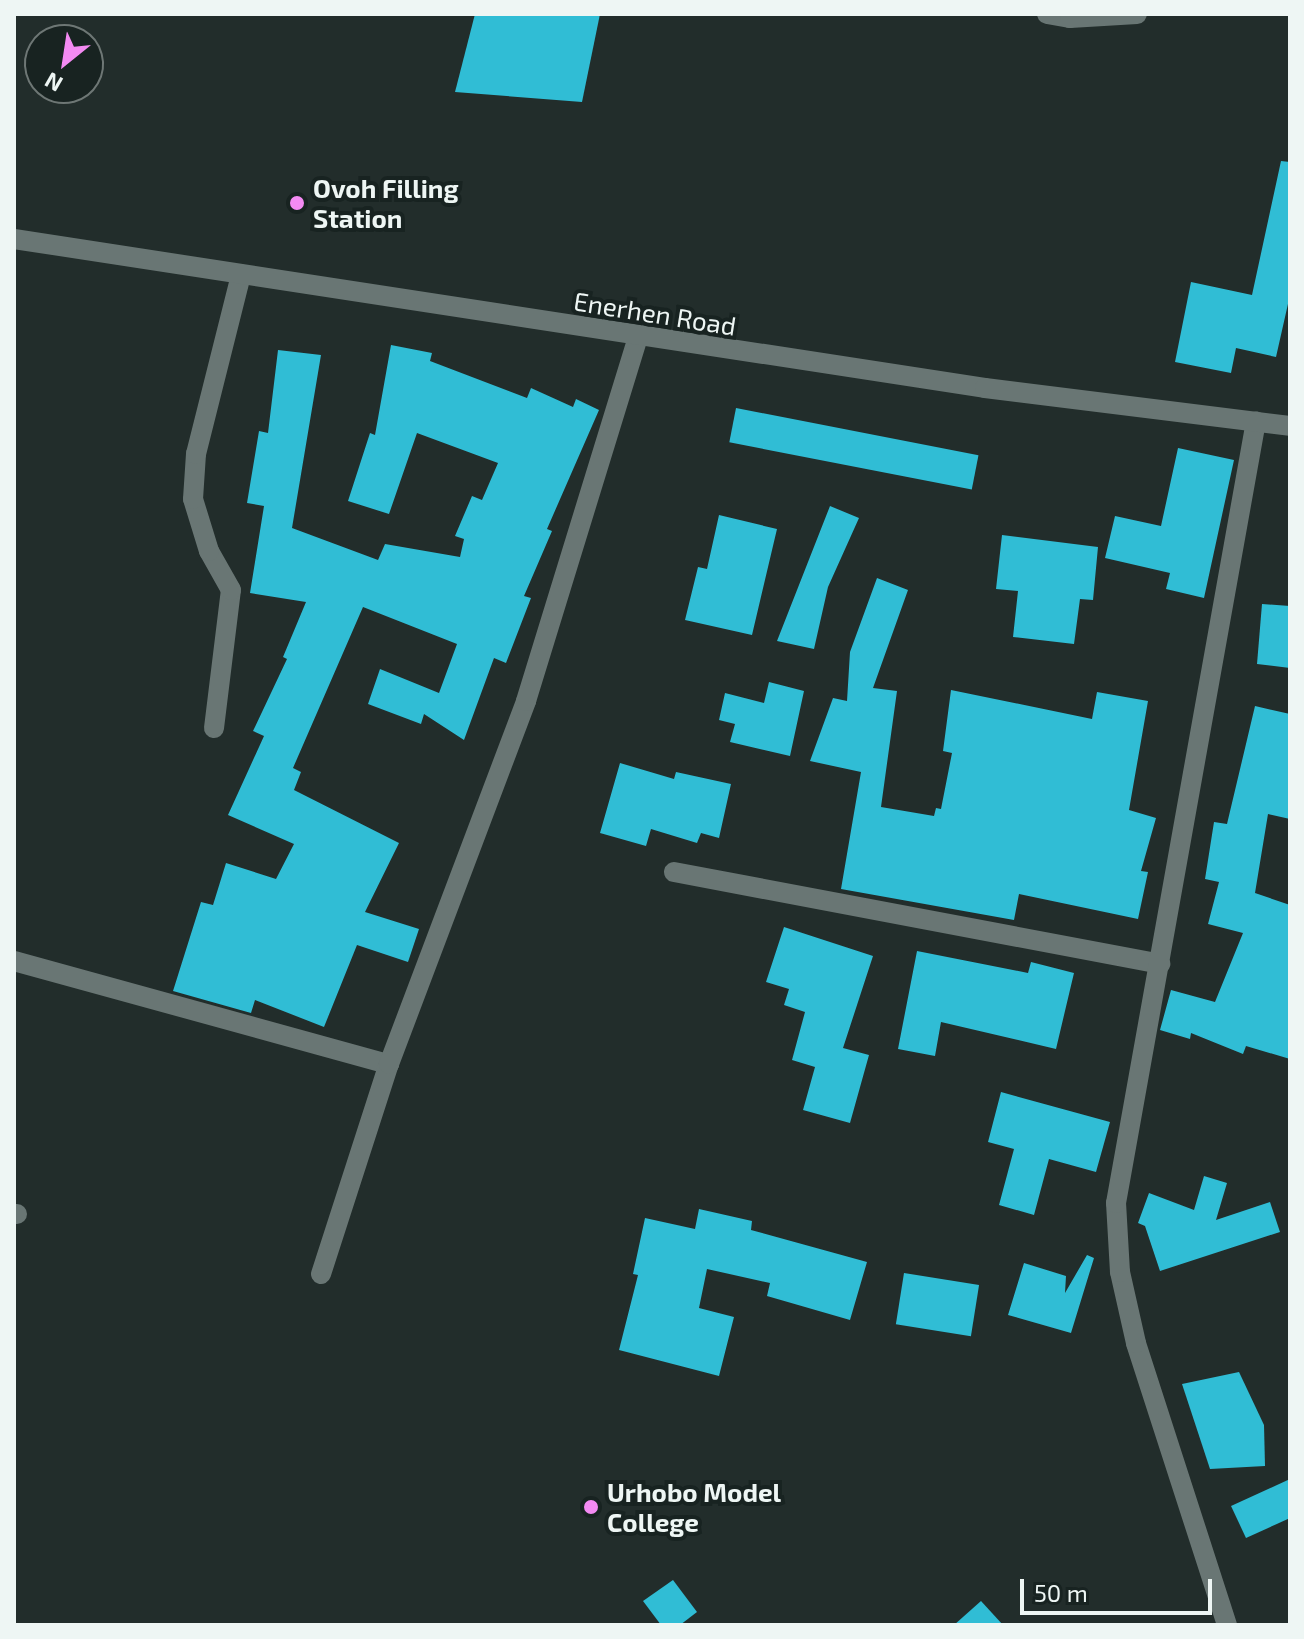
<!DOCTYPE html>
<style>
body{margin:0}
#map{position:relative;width:1304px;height:1639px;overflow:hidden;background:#222d2b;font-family:"Exo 2",sans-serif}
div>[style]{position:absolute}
.building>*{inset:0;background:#30bdd5;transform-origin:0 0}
.minor>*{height:20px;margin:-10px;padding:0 10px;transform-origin:10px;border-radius:10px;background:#697674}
.tertiary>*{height:20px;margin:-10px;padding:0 10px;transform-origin:10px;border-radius:10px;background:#697674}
.dots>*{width:22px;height:22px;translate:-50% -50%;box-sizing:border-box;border:4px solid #182321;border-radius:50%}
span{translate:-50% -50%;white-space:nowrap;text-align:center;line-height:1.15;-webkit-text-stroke:8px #182321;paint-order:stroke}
.poi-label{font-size:26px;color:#eef6f4;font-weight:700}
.left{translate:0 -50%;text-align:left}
.street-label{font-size:26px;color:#eef6f4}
.frame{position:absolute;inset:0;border:16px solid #eef6f4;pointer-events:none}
.north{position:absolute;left:24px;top:24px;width:80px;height:80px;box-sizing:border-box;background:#182321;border:2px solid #6e7775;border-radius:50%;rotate:210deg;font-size:22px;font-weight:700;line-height:32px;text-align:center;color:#eef6f4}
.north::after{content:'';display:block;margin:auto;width:28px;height:36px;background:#f38af2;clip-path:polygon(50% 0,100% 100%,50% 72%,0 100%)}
.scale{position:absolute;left:1020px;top:1579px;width:192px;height:36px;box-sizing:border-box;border:4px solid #eef6f4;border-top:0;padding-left:10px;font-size:24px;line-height:28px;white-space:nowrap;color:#eef6f4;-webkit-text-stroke:6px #182321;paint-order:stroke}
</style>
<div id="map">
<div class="building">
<i style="clip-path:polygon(475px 14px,600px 14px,582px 102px,455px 92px)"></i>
<i style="clip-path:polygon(1281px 161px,1290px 162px,1290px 295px,1276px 357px,1236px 348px,1231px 373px,1175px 362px,1191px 282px,1252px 295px)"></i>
<i style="clip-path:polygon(391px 345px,432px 353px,430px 361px,527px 398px,531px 388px,573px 407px,576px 399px,599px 410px,547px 529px,552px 531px,524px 596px,531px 598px,506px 663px,494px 658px,464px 740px,424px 714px,421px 724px,368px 704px,380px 669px,439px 693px,457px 644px,363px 607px,293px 768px,301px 772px,294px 790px,399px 843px,365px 912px,419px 929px,408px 962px,357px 945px,324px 1027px,255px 1000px,251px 1013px,173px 991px,201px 902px,213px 905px,226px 863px,276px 879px,294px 844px,228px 815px,264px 736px,253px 731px,287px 659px,283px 657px,306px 602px,250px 593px,264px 506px,247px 503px,259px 431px,268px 433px,278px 350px,321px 355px,292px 528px,378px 560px,385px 544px,460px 557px,464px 539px,455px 536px,472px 496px,482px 500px,498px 463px,417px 433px,389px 514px,348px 501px,370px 433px,375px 435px)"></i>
<i style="left:736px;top:408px;width:247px;height:35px;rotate:11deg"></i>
<i style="clip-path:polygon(1178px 448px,1234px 460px,1204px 598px,1166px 589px,1170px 573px,1105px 558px,1115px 516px,1161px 526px)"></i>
<i style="clip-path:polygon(830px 506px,859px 518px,828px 587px,814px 649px,777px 641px)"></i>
<i style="clip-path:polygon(719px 515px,777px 529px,752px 635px,685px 620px,698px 567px,707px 569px)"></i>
<i style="clip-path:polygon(1002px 535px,1098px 547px,1093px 600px,1080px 599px,1074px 644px,1013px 637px,1018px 591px,996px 589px)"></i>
<i style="clip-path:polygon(877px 578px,908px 590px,873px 688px,897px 691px,881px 807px,934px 816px,936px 808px,941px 809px,952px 753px,943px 751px,951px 690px,1092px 719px,1097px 692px,1148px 701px,1129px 810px,1156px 818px,1141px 871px,1148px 872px,1138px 919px,1019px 894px,1014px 920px,841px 889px,861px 772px,810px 761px,833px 698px,847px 701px,850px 652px)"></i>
<i style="clip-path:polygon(1262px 604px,1290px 606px,1290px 668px,1257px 664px)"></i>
<i style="clip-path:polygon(769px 682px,804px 691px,790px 756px,730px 742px,735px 724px,719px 720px,725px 693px,764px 703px)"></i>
<i style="clip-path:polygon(1255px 706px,1290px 714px,1290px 819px,1268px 814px,1255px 893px,1290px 905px,1290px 1059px,1246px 1046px,1243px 1054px,1191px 1033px,1190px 1039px,1160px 1030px,1171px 990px,1215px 1002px,1243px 933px,1208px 924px,1219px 882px,1205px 879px,1214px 822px,1227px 824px)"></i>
<i style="clip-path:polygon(620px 763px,674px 779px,676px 772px,731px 784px,719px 838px,701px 833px,697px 843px,651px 829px,646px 846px,600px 833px)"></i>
<i style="clip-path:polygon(784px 927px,873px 956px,843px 1048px,869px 1055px,850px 1123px,803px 1110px,815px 1067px,792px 1060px,805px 1012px,784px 1005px,789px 989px,766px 982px)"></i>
<i style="clip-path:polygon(917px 951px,1028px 973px,1031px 962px,1074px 973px,1056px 1049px,941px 1022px,935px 1056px,898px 1049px)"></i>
<i style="clip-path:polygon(1001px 1092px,1110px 1122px,1096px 1172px,1049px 1159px,1034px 1215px,999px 1205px,1014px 1149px,988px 1142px)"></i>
<i style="clip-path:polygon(1204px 1176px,1227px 1183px,1216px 1220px,1270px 1202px,1280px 1232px,1160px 1271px,1145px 1226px,1138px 1223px,1149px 1193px,1194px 1210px)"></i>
<i style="clip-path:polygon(699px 1209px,752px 1221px,751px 1230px,867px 1262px,850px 1320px,767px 1296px,770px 1283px,707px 1269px,699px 1308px,734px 1317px,719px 1376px,619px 1350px,638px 1275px,633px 1274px,645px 1218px,695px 1229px)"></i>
<i style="clip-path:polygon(1087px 1255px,1094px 1258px,1071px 1333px,1008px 1315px,1024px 1263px,1066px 1276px,1065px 1293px)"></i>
<i style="left:904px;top:1273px;width:76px;height:52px;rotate:9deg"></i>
<i style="clip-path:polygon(1239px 1372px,1264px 1425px,1265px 1466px,1210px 1469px,1182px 1384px)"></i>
<i style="clip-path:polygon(1290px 1479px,1290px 1518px,1246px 1538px,1231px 1506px)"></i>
<i style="clip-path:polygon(673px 1580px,697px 1612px,680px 1625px,661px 1625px,643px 1601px)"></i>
<i style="clip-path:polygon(981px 1601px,1003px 1625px,954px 1625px)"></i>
</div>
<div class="minor">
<i style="left:1047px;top:14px;width:23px;rotate:10deg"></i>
<i style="left:1070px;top:18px;width:67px;rotate:-3.4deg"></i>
<i style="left:214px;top:728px;width:139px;rotate:-83deg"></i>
<i style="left:231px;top:590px;width:45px;rotate:-119.4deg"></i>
<i style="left:209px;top:551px;width:54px;rotate:-107.1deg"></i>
<i style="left:193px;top:499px;width:45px;rotate:-86.2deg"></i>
<i style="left:196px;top:454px;width:185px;rotate:-75.9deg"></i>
<i style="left:674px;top:872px;width:495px;rotate:10.7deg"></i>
<i style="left:14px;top:961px;width:389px;rotate:15.4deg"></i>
<i style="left:14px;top:1214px;width:3px"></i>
<i style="left:321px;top:1274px;width:221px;rotate:-72.1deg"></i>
<i style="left:389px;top:1064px;width:388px;rotate:-69.3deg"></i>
<i style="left:526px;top:701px;width:381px;rotate:-72.9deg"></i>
<i style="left:1227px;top:1625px;width:296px;rotate:-107.9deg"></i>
<i style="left:1136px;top:1343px;width:73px;rotate:-102.7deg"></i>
<i style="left:1120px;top:1272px;width:69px;rotate:-93.3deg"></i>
<i style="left:1116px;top:1203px;width:794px;rotate:-79.85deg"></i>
</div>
<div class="tertiary">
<i style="left:14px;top:239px;width:982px;rotate:8.72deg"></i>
<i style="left:985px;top:388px;width:307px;rotate:7.1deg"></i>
</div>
<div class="dots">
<i style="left:297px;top:203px;background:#f38af2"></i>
<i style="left:591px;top:1507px;background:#f38af2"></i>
</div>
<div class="poi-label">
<span class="left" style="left:313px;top:203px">Ovoh Filling<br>Station</span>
<span class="left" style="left:607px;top:1507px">Urhobo Model<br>College</span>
</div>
<div class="street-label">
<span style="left:655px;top:313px;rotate:9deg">Enerhen Road</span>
</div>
<div class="frame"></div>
<div class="north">N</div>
<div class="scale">50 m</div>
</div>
